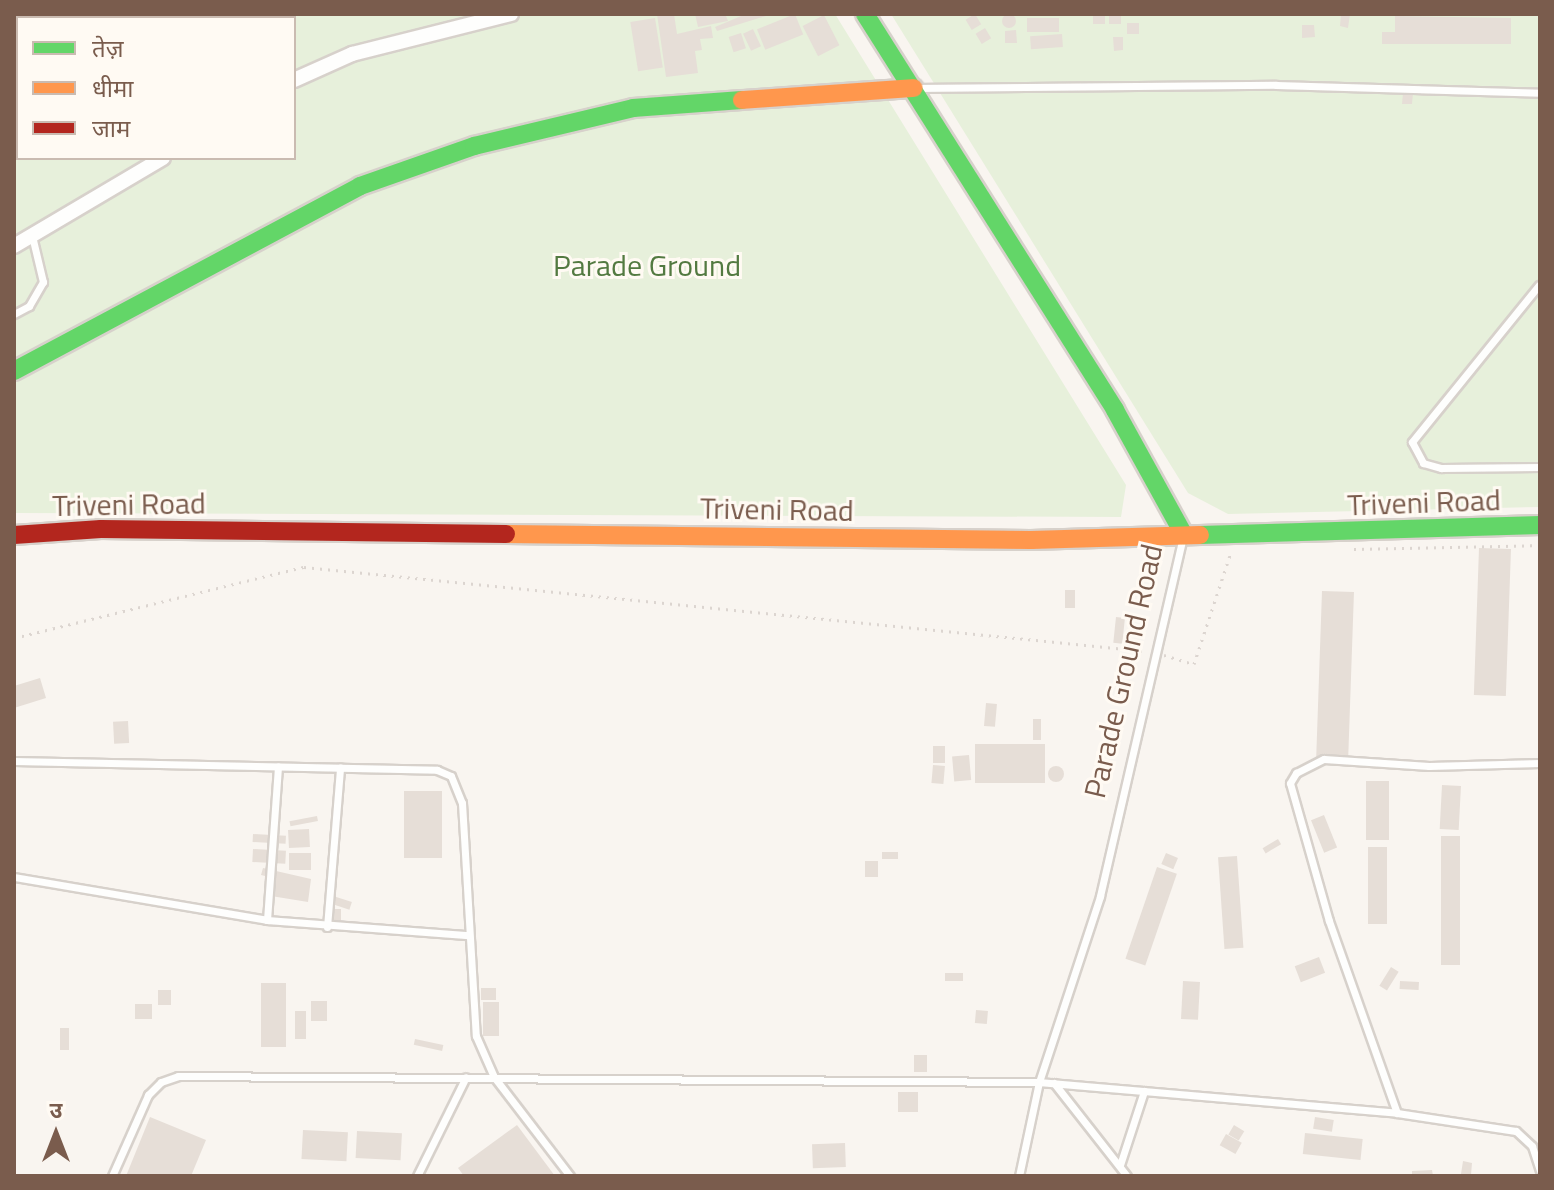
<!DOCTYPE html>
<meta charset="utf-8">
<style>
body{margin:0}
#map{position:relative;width:1554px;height:1190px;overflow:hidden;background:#f9f5f0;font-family:"Titillium Web","Noto Sans Devanagari",sans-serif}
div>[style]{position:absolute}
.green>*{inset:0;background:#e7f0db}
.stream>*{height:4px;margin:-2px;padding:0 2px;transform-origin:2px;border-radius:2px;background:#d0e8ea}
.building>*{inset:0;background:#e6ded7;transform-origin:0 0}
.round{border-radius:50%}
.path>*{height:3px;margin-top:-1.5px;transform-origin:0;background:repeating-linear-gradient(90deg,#dcd5d0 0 2px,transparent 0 8px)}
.roads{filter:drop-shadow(2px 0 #d7d1cb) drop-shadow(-2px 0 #d7d1cb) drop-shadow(0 2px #d7d1cb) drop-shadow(0 -2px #d7d1cb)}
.lane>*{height:7px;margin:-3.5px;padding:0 3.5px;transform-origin:3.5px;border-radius:3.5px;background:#fefefd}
.street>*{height:14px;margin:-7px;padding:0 7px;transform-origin:7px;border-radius:7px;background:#fefefd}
.fast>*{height:18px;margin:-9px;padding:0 9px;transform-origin:9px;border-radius:9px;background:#63d668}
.slow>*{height:18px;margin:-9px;padding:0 9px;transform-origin:9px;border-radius:9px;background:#ff974d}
.jam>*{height:18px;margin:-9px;padding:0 9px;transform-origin:9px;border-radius:9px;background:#b3261e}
span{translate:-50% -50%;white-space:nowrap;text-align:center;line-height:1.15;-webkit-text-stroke:6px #fffaf3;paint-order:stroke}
.park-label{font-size:30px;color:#537a41}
.street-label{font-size:30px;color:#7a5c4d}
.frame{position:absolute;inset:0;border:16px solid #7a5c4d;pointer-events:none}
.legend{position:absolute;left:16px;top:16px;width:280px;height:144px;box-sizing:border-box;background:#fffaf3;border:2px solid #cabbb1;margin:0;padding:10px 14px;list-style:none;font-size:24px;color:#7a5c4d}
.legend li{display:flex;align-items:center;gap:16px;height:40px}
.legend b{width:40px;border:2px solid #cabbb1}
.north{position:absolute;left:16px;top:1094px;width:80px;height:80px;-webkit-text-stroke:6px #fffaf3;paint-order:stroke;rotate:0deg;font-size:22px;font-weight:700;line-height:32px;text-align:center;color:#7a5c4d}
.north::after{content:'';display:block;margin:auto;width:28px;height:36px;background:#7a5c4d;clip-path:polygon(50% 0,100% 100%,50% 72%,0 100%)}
</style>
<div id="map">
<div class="green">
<i style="clip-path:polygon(evenodd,14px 14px,835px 14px,1126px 485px,1121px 517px,14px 513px,14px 14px,18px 18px,294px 18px,294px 158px,18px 158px,18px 18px)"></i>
<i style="clip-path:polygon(891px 14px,1540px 14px,1540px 507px,1228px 514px,1188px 493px)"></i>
</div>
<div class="stream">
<i style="left:209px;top:18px;width:10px;rotate:-24deg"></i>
<i style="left:14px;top:108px;width:4px;rotate:-27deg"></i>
</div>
<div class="building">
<i class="round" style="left:1002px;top:14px;width:14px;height:14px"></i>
<i style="clip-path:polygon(657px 14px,674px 14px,677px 34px,711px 26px,713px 38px,700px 39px,702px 50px,695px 51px,698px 73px,666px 77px)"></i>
<i style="clip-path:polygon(695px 14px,730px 14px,731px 15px,726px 16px,728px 21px,698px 27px)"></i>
<i style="clip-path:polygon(746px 14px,769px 15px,717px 31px,715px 27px)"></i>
<i style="left:795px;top:14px;width:22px;height:41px;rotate:68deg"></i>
<i style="left:975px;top:14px;width:12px;height:11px;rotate:59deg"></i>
<i style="left:1093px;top:14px;width:12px;height:10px"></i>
<i style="left:1109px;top:14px;width:12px;height:10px"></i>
<i style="clip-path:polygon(1341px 14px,1350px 14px,1348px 28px,1340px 26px)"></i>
<i style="left:824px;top:15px;width:34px;height:24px;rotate:63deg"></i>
<i style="clip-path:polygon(1395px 16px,1511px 18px,1511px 44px,1382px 44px,1382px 32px,1395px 32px)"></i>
<i style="left:655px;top:18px;width:50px;height:25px;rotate:81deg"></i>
<i style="left:1027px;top:18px;width:32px;height:14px"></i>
<i style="left:1127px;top:23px;width:12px;height:11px"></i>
<i style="clip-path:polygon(1302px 25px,1314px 25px,1315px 37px,1302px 38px)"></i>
<i style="left:985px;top:28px;width:12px;height:11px;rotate:59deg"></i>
<i style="left:753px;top:29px;width:19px;height:11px;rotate:65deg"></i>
<i style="clip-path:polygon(1016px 30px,1017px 43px,1005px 43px,1005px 31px)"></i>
<i style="left:741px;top:33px;width:16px;height:13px;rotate:72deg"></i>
<i style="left:1062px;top:34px;width:13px;height:32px;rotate:86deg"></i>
<i style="clip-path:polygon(1113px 37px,1123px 37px,1123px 50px,1114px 51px)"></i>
<i style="clip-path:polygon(1403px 93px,1413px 93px,1412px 104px,1402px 104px)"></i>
<i style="left:1479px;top:548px;width:32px;height:147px;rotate:2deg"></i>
<i style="left:1065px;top:590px;width:10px;height:18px"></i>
<i style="left:1322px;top:591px;width:32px;height:166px;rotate:2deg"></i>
<i style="left:1116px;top:617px;width:9px;height:26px;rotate:6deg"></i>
<i style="clip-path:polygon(40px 678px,46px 698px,14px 708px,14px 686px)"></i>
<i style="left:986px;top:703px;width:11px;height:23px;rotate:5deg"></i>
<i style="left:1033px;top:719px;width:8px;height:21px"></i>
<i style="left:128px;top:721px;width:22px;height:15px;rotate:87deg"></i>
<i style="left:975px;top:744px;width:70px;height:39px"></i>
<i style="left:933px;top:746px;width:12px;height:17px"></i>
<i style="left:969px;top:755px;width:25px;height:17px;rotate:85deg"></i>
<i style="left:933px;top:765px;width:12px;height:18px;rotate:5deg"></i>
<i class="round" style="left:1048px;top:766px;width:16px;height:16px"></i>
<i style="left:1366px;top:781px;width:23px;height:59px"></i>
<i style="left:1442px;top:785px;width:19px;height:44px;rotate:3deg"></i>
<i style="left:442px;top:791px;width:67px;height:38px;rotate:90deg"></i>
<i style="left:1324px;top:815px;width:35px;height:14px;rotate:68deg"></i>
<i style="left:317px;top:816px;width:5px;height:28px;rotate:79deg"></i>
<i style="left:309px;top:829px;width:18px;height:21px;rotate:87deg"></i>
<i style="left:253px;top:834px;width:33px;height:8px;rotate:3deg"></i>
<i style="left:1441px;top:836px;width:19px;height:129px"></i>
<i style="left:1278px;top:839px;width:6px;height:18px;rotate:59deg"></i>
<i style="left:1368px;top:847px;width:19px;height:77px"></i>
<i style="left:253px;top:849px;width:33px;height:13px;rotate:3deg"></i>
<i style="left:882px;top:852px;width:16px;height:7px"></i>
<i style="left:289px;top:853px;width:22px;height:17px"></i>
<i style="left:1166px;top:853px;width:13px;height:12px;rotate:23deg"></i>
<i style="left:1237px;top:856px;width:92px;height:19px;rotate:86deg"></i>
<i style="left:865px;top:861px;width:13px;height:16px"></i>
<i style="left:1157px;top:867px;width:21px;height:97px;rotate:19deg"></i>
<i style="clip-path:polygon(263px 868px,311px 879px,308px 902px,271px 896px,273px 878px,261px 875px)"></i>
<i style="left:330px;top:895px;width:23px;height:8px;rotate:18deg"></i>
<i style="left:323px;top:909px;width:18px;height:16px"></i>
<i style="left:1319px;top:957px;width:17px;height:26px;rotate:69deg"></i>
<i style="left:1391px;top:967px;width:9px;height:22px;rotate:32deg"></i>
<i style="left:945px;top:973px;width:18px;height:8px"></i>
<i style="left:1183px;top:981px;width:17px;height:38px;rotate:3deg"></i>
<i style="left:1400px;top:981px;width:19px;height:8px;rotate:3deg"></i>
<i style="left:261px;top:983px;width:25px;height:64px"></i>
<i style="left:481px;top:988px;width:15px;height:12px"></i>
<i style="left:158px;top:990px;width:13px;height:15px"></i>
<i style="left:311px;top:1001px;width:16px;height:20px"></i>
<i style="left:499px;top:1002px;width:34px;height:16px;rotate:90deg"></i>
<i style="left:152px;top:1004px;width:15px;height:17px;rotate:90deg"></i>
<i style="left:976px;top:1010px;width:12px;height:13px;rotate:5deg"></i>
<i style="left:295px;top:1011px;width:11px;height:28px"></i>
<i style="left:60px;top:1028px;width:9px;height:22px"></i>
<i style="left:415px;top:1039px;width:29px;height:6px;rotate:12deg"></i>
<i style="left:914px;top:1055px;width:13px;height:17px"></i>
<i style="left:898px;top:1092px;width:20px;height:20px"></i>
<i style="clip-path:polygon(150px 1117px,206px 1140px,191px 1176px,126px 1176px)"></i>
<i style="left:1315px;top:1117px;width:19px;height:12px;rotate:9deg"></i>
<i style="clip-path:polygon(517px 1125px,555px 1176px,464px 1176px,458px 1168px)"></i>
<i style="left:1234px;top:1125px;width:12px;height:11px;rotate:31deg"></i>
<i style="left:303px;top:1130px;width:45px;height:29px;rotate:3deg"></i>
<i style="left:357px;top:1131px;width:45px;height:27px;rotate:3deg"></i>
<i style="left:1305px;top:1133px;width:58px;height:21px;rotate:6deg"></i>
<i style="left:1226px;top:1134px;width:18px;height:13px;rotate:29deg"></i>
<i style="left:845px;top:1143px;width:24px;height:33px;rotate:88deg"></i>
<i style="clip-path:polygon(1463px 1161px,1472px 1163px,1471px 1175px,1461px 1174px)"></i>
<i style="clip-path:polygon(1432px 1170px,1433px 1176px,1412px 1176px,1412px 1171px)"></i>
</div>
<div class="path">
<i style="left:1354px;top:549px;width:186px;rotate:-1.2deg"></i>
<i style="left:14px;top:638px;width:299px;rotate:-13.8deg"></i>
<i style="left:304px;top:567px;width:845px;rotate:5.7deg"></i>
<i style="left:1164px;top:655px;width:31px;rotate:17deg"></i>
<i style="left:1194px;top:664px;width:118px;rotate:-71.7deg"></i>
</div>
<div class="roads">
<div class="lane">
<i style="left:914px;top:88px;width:362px;rotate:-0.5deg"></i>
<i style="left:1276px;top:85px;width:264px;rotate:1.7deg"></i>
<i style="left:1539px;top:285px;width:202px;rotate:129deg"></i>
<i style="left:1412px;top:442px;width:24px;rotate:62deg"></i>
<i style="left:1423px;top:463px;width:19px;rotate:16deg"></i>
<i style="left:1441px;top:468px;width:99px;rotate:-0.6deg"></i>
<i style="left:14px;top:314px;width:17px;rotate:-28deg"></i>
<i style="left:29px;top:306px;width:28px;rotate:-60deg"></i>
<i style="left:43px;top:282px;width:47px;rotate:-103.4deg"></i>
<i style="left:14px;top:761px;width:423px;rotate:1.2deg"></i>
<i style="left:437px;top:770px;width:15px;rotate:23deg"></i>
<i style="left:451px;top:776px;width:29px;rotate:68deg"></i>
<i style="left:462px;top:803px;width:233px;rotate:86.6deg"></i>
<i style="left:476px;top:1036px;width:45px;rotate:66.3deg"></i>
<i style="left:494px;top:1077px;width:125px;rotate:52.5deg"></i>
<i style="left:14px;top:877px;width:257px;rotate:9.6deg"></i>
<i style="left:267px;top:920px;width:202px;rotate:4.3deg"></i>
<i style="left:267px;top:920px;width:154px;rotate:-85.9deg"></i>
<i style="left:327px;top:927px;width:160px;rotate:-85.3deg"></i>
<i style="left:1054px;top:1083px;width:118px;rotate:51.9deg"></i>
<i style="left:1397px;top:1113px;width:204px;rotate:-109.5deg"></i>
<i style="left:1329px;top:921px;width:143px;rotate:-105.8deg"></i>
<i style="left:1290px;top:783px;width:12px;rotate:-59deg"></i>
<i style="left:1296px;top:773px;width:31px;rotate:-27deg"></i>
<i style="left:1324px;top:759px;width:105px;rotate:3.8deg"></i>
<i style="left:1429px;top:766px;width:111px;rotate:-1.5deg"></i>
<i style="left:1120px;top:1165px;width:78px;rotate:-72deg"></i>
<i style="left:112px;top:1176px;width:89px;rotate:-66deg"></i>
<i style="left:148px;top:1095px;width:18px;rotate:-45deg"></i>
<i style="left:161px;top:1082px;width:18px;rotate:-19deg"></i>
<i style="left:178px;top:1076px;width:861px;rotate:0.4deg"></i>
<i style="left:1039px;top:1082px;width:359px;rotate:4.9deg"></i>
<i style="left:1397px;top:1113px;width:120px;rotate:8.6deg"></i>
<i style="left:1516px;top:1131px;width:22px;rotate:43deg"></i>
<i style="left:1532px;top:1146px;width:26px;rotate:72deg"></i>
<i style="left:417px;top:1176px;width:110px;rotate:-63.7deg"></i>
<i style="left:1019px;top:1176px;width:96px;rotate:-78deg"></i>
<i style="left:1039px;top:1082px;width:196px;rotate:-71.8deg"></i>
<i style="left:1100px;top:896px;width:368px;rotate:-77deg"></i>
</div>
<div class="street">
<i style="left:294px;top:80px;width:64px;rotate:-24.1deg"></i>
<i style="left:352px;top:54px;width:164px;rotate:-14.1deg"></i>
<i style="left:14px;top:246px;width:173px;rotate:-30.6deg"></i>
</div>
<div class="fast">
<i style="left:865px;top:14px;width:468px;rotate:57.7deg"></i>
<i style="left:1115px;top:410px;width:143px;rotate:61.1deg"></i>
<i style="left:14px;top:371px;width:392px;rotate:-28.1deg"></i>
<i style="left:360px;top:186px;width:121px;rotate:-19.3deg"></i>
<i style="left:474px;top:146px;width:163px;rotate:-13.4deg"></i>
<i style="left:633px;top:108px;width:109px;rotate:-4.2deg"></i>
<i style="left:1200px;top:535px;width:340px;rotate:-1.7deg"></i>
</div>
<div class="slow">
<i style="left:742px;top:100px;width:172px;rotate:-4deg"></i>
<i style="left:506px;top:534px;width:525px;rotate:0.65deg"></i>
<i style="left:1031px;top:540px;width:169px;rotate:-1.7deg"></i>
</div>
<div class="jam">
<i style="left:14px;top:535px;width:87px;rotate:-3.9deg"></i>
<i style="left:101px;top:529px;width:405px;rotate:0.7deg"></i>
</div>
</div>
<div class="park-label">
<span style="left:647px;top:265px">Parade Ground</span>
</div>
<div class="street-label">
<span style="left:1424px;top:502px;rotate:-2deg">Triveni Road</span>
<span style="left:129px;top:504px;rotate:-1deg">Triveni Road</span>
<span style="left:777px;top:509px;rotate:1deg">Triveni Road</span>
<span style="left:1123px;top:671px;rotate:-77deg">Parade Ground Road</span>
</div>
<div class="frame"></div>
<ul class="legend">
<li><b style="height:10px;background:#63d668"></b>तेज़</li>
<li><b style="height:10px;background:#ff974d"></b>धीमा</li>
<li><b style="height:10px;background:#b3261e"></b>जाम</li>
</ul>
<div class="north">उ</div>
</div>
